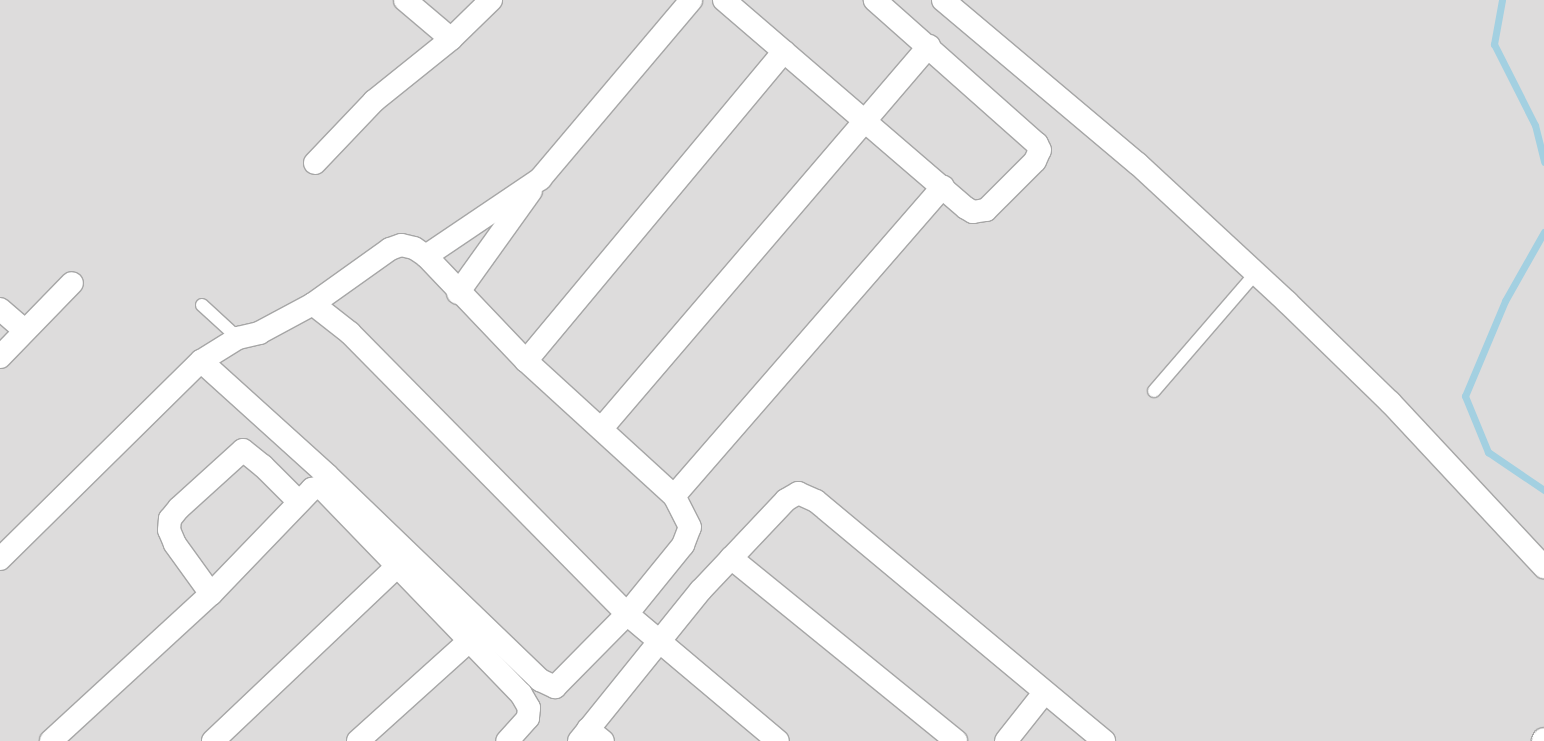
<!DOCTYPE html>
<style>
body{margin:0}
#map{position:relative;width:1544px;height:741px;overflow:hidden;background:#f1ede5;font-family:Signika,sans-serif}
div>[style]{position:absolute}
.residential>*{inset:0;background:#dddcdc;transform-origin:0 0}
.stream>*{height:7px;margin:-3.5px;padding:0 3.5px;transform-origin:3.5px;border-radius:3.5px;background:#a3d0e1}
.roads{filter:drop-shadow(1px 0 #a6a6a6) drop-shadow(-1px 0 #a6a6a6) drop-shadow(0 1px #a6a6a6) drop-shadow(0 -1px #a6a6a6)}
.lane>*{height:12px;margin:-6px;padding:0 6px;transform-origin:6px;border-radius:6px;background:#fff}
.street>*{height:22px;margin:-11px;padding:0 11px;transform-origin:11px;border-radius:11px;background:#fff}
span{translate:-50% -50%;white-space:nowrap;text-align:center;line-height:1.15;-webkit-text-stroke:3px #fff;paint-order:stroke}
</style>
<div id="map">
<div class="residential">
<i style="left:0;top:0;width:1544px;height:741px"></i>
</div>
<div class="stream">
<i style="left:1502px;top:0;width:45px;rotate:100.3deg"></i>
<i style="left:1494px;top:44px;width:91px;rotate:63.2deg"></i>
<i style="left:1535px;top:125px;width:38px;rotate:76deg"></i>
<i style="left:1544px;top:232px;width:79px;rotate:119.5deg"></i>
<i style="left:1505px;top:301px;width:103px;rotate:112.8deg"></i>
<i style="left:1465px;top:396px;width:61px;rotate:67.7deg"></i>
<i style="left:1488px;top:452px;width:68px;rotate:34.2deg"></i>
</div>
<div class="roads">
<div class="lane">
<i style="left:202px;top:305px;width:49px;rotate:42.5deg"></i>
<i style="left:1154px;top:391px;width:156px;rotate:-49.2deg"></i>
</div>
<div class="street">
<i style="left:405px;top:0;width:60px;rotate:40.3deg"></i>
<i style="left:724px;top:0;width:319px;rotate:40.7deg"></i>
<i style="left:966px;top:208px;width:8px;rotate:30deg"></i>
<i style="left:973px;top:212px;width:13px;rotate:-9deg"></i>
<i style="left:986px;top:210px;width:69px;rotate:-45deg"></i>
<i style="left:1035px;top:161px;width:12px;rotate:-66deg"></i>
<i style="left:1040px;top:150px;width:7px;rotate:-117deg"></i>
<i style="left:1037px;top:144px;width:217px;rotate:-138.4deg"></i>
<i style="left:943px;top:0;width:255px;rotate:40.1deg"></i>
<i style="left:1138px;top:164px;width:203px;rotate:42.8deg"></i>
<i style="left:1287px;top:302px;width:144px;rotate:44.2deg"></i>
<i style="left:1390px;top:402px;width:226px;rotate:47deg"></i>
<i style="left:315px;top:163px;width:86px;rotate:-46.4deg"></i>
<i style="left:374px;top:101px;width:99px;rotate:-38.8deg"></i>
<i style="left:451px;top:39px;width:56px;rotate:-44.3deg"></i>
<i style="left:426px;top:256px;width:138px;rotate:-34deg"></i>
<i style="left:540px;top:179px;width:234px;rotate:-49.8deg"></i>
<i style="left:458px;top:293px;width:125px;rotate:-54.4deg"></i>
<i style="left:0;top:309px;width:33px;rotate:41deg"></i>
<i style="left:0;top:357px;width:103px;rotate:-45.8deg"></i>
<i style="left:201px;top:361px;width:170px;rotate:42.1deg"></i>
<i style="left:327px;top:475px;width:296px;rotate:43.9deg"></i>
<i style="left:540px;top:680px;width:17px;rotate:25deg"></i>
<i style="left:555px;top:687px;width:103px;rotate:-45.4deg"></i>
<i style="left:627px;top:614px;width:89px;rotate:-50.9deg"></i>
<i style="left:683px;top:545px;width:19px;rotate:-69deg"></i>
<i style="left:690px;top:527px;width:35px;rotate:-117deg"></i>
<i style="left:674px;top:496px;width:200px;rotate:-137.6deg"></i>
<i style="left:526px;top:361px;width:145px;rotate:-133.6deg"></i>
<i style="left:426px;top:256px;width:14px;rotate:-146deg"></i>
<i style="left:414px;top:248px;width:13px;rotate:-167deg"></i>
<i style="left:401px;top:245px;width:12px;rotate:160deg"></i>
<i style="left:390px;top:249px;width:95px;rotate:144.5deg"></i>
<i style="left:526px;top:361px;width:403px;rotate:-50.2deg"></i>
<i style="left:602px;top:428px;width:503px;rotate:-49.44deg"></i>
<i style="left:674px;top:496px;width:410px;rotate:-49deg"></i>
<i style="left:731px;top:558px;width:290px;rotate:39.1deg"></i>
<i style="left:0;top:559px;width:282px;rotate:-44.6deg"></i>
<i style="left:201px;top:361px;width:44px;rotate:-31.9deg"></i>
<i style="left:238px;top:338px;width:22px;rotate:-13deg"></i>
<i style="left:259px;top:333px;width:61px;rotate:-28.2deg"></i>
<i style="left:313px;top:304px;width:47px;rotate:38.1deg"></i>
<i style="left:350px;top:333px;width:395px;rotate:45.4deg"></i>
<i style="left:627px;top:614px;width:197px;rotate:40.1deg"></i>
<i style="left:211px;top:594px;width:62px;rotate:-125.8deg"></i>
<i style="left:175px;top:544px;width:15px;rotate:-113deg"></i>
<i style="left:169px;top:530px;width:11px;rotate:-85deg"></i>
<i style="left:170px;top:519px;width:14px;rotate:-51deg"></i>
<i style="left:179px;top:508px;width:86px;rotate:-42.2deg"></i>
<i style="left:243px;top:450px;width:26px;rotate:39deg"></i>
<i style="left:263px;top:466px;width:51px;rotate:45deg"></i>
<i style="left:588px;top:729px;width:19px;rotate:39deg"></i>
<i style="left:51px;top:741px;width:217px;rotate:-42.6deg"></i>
<i style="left:211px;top:594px;width:146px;rotate:-46.1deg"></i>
<i style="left:312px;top:489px;width:5px;rotate:-11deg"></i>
<i style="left:317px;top:488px;width:6px;rotate:9deg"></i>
<i style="left:323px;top:489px;width:285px;rotate:46deg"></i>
<i style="left:521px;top:694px;width:16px;rotate:60deg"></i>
<i style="left:529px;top:708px;width:10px;rotate:96deg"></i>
<i style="left:528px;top:718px;width:31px;rotate:132deg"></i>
<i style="left:213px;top:741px;width:251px;rotate:-43.5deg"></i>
<i style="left:358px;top:741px;width:149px;rotate:-42deg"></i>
<i style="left:579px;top:741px;width:194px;rotate:-51.1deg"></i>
<i style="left:701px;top:590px;width:124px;rotate:-46.6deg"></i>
<i style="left:786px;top:500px;width:14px;rotate:-30deg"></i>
<i style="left:798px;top:493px;width:20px;rotate:24deg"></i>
<i style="left:816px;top:501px;width:375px;rotate:39.8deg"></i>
<i style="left:1006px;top:741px;width:61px;rotate:-51.6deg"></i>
<i style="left:1543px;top:741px;width:2px;rotate:-63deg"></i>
</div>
</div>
</div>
